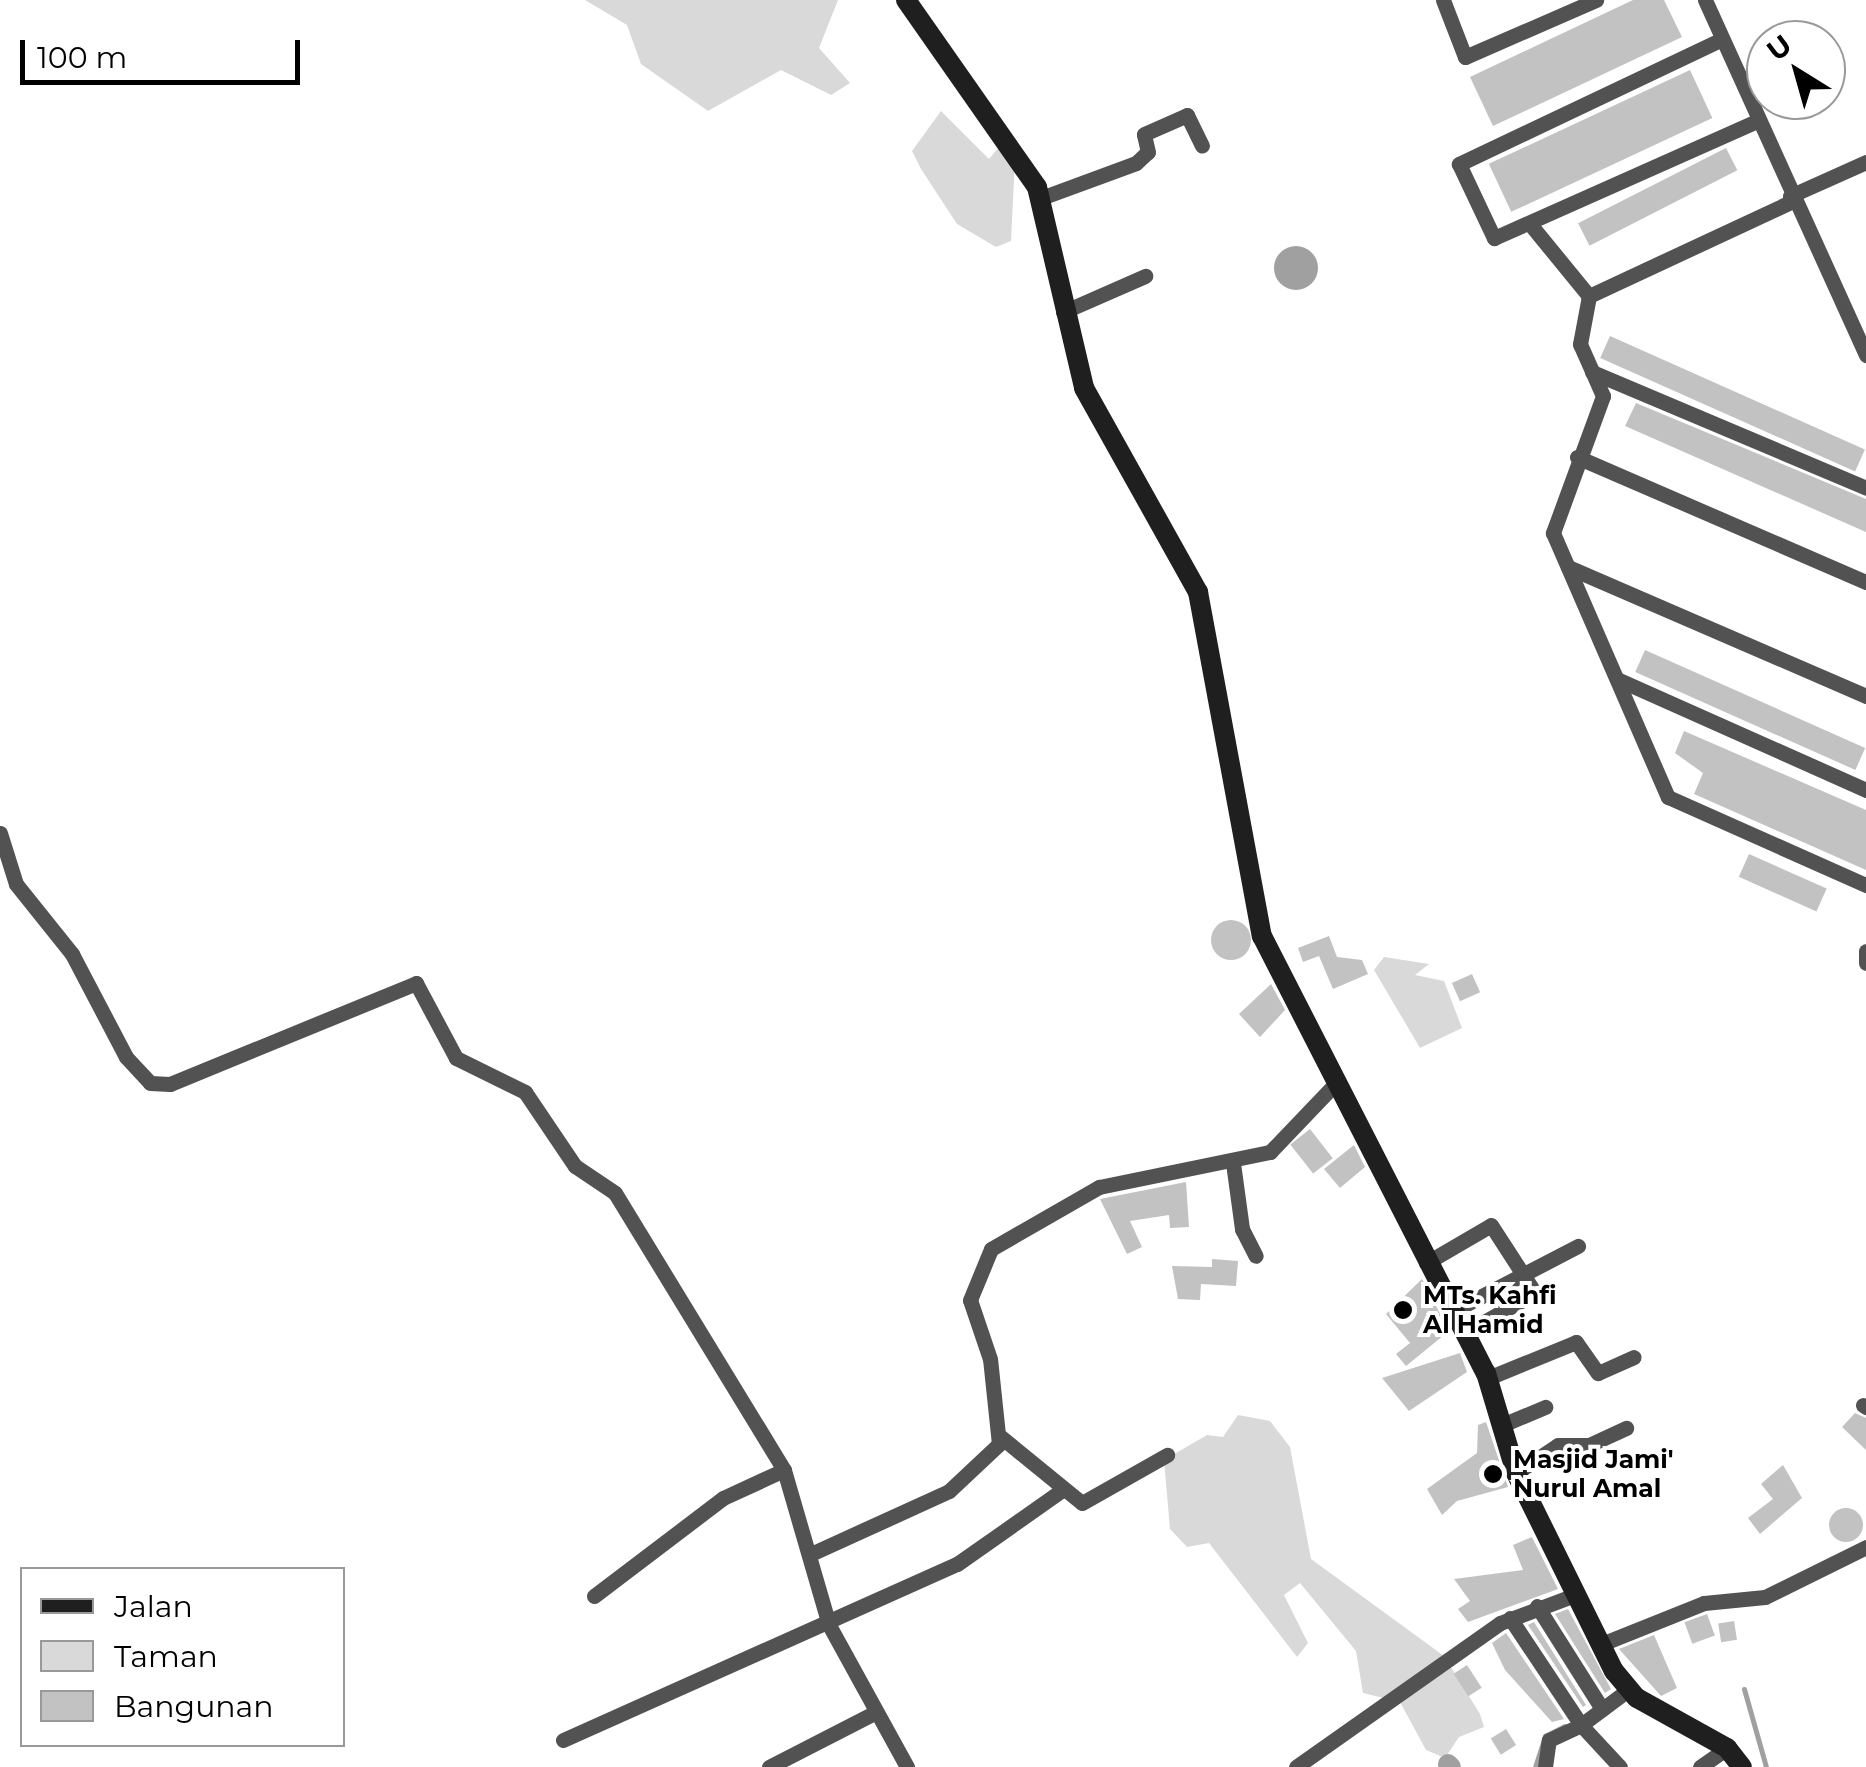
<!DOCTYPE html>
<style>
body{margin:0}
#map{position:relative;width:1866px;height:1767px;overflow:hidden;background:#fff;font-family:Montserrat,sans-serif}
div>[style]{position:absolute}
.green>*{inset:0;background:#d9d9d9}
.water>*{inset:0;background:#a0a0a0}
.round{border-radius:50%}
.stream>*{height:5px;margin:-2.5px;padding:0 2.5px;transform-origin:2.5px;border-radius:2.5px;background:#a0a0a0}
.canal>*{height:20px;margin:-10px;padding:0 10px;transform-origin:10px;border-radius:10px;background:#a0a0a0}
.building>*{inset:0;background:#c2c2c2;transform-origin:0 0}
.street>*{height:15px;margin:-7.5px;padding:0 7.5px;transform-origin:7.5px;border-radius:7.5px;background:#525252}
.secondary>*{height:20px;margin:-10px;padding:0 10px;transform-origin:10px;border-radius:10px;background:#1f1f1f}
.dots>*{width:28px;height:28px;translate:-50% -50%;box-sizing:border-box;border:5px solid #fff;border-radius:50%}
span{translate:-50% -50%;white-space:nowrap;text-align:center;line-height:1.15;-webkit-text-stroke:8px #fff;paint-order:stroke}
.poi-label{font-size:25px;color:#000;font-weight:700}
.left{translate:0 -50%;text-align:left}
.legend{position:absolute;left:20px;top:1567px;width:325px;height:180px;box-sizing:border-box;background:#fff;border:2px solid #999;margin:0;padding:12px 18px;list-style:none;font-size:30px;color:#000}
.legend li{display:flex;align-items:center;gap:20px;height:50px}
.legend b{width:50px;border:2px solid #999}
.north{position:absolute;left:1746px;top:20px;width:100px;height:100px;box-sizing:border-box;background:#fff;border:2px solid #999;border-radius:50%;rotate:323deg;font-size:28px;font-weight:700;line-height:40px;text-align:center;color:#000}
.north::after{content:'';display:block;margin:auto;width:35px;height:45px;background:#000;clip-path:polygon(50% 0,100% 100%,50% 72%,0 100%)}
.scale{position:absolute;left:20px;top:40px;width:280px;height:45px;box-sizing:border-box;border:5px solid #000;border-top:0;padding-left:12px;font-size:30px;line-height:35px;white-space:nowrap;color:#000;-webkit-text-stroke:8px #fff;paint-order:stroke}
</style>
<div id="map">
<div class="green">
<i style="clip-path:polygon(585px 0,838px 0,819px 48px,850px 83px,831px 95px,781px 70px,708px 111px,641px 64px,627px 25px)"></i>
<i style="clip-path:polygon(941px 111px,989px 159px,1003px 142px,1015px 159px,1011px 241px,996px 247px,957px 224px,921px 169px,912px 151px)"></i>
<i style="clip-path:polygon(1384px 957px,1429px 964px,1415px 975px,1444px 981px,1462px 1028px,1420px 1048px,1374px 970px)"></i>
<i style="clip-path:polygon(1238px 1415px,1270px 1421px,1290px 1447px,1311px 1559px,1444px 1656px,1480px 1714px,1484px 1727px,1459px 1737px,1445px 1758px,1426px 1750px,1400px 1702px,1363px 1693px,1356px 1651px,1300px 1583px,1284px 1595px,1308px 1643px,1297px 1657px,1209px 1543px,1187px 1547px,1170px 1529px,1164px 1460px,1207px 1435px,1223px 1437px)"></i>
</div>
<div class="water">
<i class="round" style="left:1274px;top:246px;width:44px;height:44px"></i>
</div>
<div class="stream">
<i style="left:1744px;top:1689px;width:81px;rotate:74.2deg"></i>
<i style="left:1535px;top:1767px;width:33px;rotate:-72deg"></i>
<i style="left:1545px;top:1736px;width:22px;rotate:-27deg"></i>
</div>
<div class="canal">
<i style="left:1448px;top:1764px;width:4px;rotate:45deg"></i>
</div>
<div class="building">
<i style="clip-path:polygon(1633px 0,1664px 0,1682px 37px,1493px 126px,1470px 77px)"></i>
<i style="left:1690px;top:70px;width:53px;height:222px;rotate:65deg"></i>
<i style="left:1726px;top:148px;width:25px;height:166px;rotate:63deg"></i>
<i style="left:1610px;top:336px;width:279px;height:24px;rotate:24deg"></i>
<i style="clip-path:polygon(1636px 403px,1866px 499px,1866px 532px,1625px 426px)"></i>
<i style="left:1645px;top:650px;width:241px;height:24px;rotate:24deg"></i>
<i style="clip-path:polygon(1684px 731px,1866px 810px,1866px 870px,1694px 794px,1703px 773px,1675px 753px)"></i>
<i style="left:1749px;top:854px;width:85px;height:25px;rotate:24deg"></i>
<i class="round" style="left:1211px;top:920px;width:40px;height:40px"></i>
<i style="clip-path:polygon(1329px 936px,1337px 957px,1362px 960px,1368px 974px,1333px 989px,1319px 956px,1303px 962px,1298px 948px)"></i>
<i style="left:1472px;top:974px;width:20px;height:22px;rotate:66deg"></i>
<i style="clip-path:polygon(1271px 984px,1285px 1010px,1260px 1037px,1239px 1014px)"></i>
<i style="left:1310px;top:1129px;width:37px;height:25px;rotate:52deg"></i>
<i style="clip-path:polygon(1354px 1145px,1365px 1167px,1340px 1188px,1324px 1169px)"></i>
<i style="clip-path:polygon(1186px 1182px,1189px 1227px,1170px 1228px,1169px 1215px,1130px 1221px,1142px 1247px,1127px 1254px,1100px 1199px)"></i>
<i style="clip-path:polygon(1212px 1259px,1238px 1261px,1236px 1286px,1201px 1284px,1200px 1300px,1178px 1299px,1172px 1266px,1212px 1267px)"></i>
<i style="clip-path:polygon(1422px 1279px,1449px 1331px,1406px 1366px,1396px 1354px,1410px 1343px,1386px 1314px)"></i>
<i style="clip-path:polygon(1460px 1353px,1467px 1372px,1409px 1411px,1382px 1378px)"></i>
<i style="clip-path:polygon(1855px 1413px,1866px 1418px,1866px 1450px,1842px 1427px)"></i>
<i style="clip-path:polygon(1486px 1422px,1508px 1487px,1457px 1501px,1442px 1515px,1427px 1489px,1477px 1453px,1478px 1425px)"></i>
<i style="clip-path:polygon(1783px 1465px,1802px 1498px,1760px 1534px,1748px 1518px,1773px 1499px,1761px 1484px)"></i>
<i class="round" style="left:1829px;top:1508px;width:34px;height:34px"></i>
<i style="clip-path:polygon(1532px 1537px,1558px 1589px,1468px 1622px,1458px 1609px,1470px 1601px,1454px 1579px,1523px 1570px,1513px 1545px)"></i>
<i style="clip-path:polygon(1568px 1609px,1611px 1689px,1605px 1693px,1555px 1614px)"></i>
<i style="left:1707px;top:1614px;width:23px;height:24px;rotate:70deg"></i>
<i style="left:1734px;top:1621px;width:19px;height:16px;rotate:81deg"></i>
<i style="clip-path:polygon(1534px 1622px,1586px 1705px,1583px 1707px,1528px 1625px)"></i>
<i style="clip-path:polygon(1506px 1633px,1564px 1719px,1552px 1722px,1505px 1670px,1492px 1643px)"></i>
<i style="clip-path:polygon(1654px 1635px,1677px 1688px,1661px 1696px,1619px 1649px)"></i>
<i style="left:1467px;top:1665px;width:27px;height:16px;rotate:57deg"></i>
<i style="left:1506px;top:1729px;width:19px;height:18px;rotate:58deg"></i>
</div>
<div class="street">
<i style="left:1443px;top:0;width:61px;rotate:68.9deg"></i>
<i style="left:1465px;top:57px;width:143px;rotate:-23.5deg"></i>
<i style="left:1705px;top:0;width:390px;rotate:65.6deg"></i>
<i style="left:1718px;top:41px;width:287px;rotate:154.6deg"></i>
<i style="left:1459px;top:164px;width:82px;rotate:64.7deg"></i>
<i style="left:1494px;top:238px;width:285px;rotate:-24deg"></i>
<i style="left:1790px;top:196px;width:83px;rotate:-24.1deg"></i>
<i style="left:1041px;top:198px;width:101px;rotate:-20.2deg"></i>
<i style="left:1136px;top:163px;width:16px;rotate:-43deg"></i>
<i style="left:1148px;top:152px;width:18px;rotate:-103deg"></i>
<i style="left:1144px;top:134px;width:47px;rotate:-23.8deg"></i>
<i style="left:1187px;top:115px;width:34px;rotate:64deg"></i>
<i style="left:1530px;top:224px;width:93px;rotate:50.7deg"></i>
<i style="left:1589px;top:296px;width:49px;rotate:100.6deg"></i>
<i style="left:1580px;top:344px;width:57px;rotate:66.1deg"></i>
<i style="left:1603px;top:396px;width:146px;rotate:110.1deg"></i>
<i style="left:1553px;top:533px;width:288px;rotate:66.5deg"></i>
<i style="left:1668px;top:797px;width:217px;rotate:24deg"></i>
<i style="left:1589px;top:296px;width:225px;rotate:-25deg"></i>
<i style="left:1063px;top:312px;width:90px;rotate:-23.7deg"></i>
<i style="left:1592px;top:372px;width:298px;rotate:22.9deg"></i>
<i style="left:1577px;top:457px;width:315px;rotate:23.4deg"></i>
<i style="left:1568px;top:567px;width:325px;rotate:23.4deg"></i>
<i style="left:1617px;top:679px;width:273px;rotate:24deg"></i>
<i style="left:0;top:833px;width:53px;rotate:72.6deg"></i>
<i style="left:16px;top:884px;width:90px;rotate:51.3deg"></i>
<i style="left:72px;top:954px;width:116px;rotate:62.3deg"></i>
<i style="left:126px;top:1057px;width:35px;rotate:47deg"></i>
<i style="left:150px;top:1083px;width:20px;rotate:3deg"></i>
<i style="left:170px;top:1084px;width:266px;rotate:-22.3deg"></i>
<i style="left:416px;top:983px;width:85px;rotate:61.9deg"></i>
<i style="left:456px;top:1058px;width:77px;rotate:26.2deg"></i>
<i style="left:525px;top:1092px;width:89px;rotate:56deg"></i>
<i style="left:575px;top:1166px;width:48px;rotate:34deg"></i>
<i style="left:615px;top:1193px;width:324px;rotate:58.6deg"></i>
<i style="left:784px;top:1470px;width:161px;rotate:73.8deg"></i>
<i style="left:829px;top:1625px;width:162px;rotate:61.2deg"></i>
<i style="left:1866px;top:951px;width:12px;rotate:90deg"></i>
<i style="left:1233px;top:1163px;width:67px;rotate:82.2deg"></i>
<i style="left:1242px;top:1229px;width:30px;rotate:63deg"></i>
<i style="left:1426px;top:1263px;width:75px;rotate:-30.3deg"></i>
<i style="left:1491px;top:1225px;width:81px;rotate:57.1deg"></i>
<i style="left:1535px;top:1293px;width:81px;rotate:150.3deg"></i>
<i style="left:1453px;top:1311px;width:141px;rotate:-27.5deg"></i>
<i style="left:1488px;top:1378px;width:95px;rotate:-22.2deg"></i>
<i style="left:1576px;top:1342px;width:38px;rotate:55deg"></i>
<i style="left:1598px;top:1373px;width:39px;rotate:-24deg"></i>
<i style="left:1863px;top:1405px;width:4px;rotate:34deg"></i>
<i style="left:1502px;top:1425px;width:47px;rotate:-22.7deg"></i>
<i style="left:1001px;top:1437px;width:104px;rotate:39.2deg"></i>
<i style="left:1082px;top:1503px;width:98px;rotate:-29.5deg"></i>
<i style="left:1516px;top:1473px;width:50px;rotate:-33.7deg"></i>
<i style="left:1558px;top:1445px;width:31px"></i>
<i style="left:1589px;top:1445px;width:41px;rotate:-24.7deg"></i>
<i style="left:813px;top:1553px;width:149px;rotate:-24.5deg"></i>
<i style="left:949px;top:1491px;width:69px;rotate:-43.2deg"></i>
<i style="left:999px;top:1444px;width:85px;rotate:-96deg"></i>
<i style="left:990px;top:1359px;width:62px;rotate:-108.7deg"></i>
<i style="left:970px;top:1300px;width:55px;rotate:-67.6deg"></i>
<i style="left:991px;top:1249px;width:125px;rotate:-29.9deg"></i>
<i style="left:1099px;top:1187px;width:175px;rotate:-11.6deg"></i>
<i style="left:1270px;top:1152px;width:95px;rotate:-46.3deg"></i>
<i style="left:594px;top:1596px;width:162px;rotate:-37.2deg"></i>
<i style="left:723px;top:1498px;width:67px;rotate:-24.7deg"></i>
<i style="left:1537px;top:1606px;width:122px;rotate:57.7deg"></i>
<i style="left:1510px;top:1618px;width:128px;rotate:56.4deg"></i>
<i style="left:1581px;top:1725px;width:59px;rotate:-36.7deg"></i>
<i style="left:1599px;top:1645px;width:113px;rotate:-21.8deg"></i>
<i style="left:1704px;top:1603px;width:61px;rotate:-5.6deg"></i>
<i style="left:1765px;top:1597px;width:113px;rotate:-26.3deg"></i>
<i style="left:563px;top:1740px;width:432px;rotate:-24.1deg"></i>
<i style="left:957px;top:1564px;width:127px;rotate:-35.1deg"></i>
<i style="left:769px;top:1767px;width:116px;rotate:-27.2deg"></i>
<i style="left:1296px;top:1767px;width:250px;rotate:-35.2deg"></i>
<i style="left:1500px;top:1623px;width:82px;rotate:-20.6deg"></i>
<i style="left:1545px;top:1767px;width:27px;rotate:-82deg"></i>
<i style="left:1549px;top:1740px;width:35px;rotate:-25deg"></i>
<i style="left:1581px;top:1725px;width:57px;rotate:47.1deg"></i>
<i style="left:1700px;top:1767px;width:33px;rotate:-35deg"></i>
</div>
<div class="secondary">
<i style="left:906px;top:0;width:228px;rotate:55deg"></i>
<i style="left:1037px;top:187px;width:206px;rotate:76.8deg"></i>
<i style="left:1084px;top:388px;width:234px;rotate:60.8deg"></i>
<i style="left:1198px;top:592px;width:350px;rotate:79.5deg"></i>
<i style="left:1262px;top:936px;width:491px;rotate:62.9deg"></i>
<i style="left:1486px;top:1373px;width:104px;rotate:73.3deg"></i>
<i style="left:1516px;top:1473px;width:221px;rotate:63.7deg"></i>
<i style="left:1614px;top:1671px;width:35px;rotate:50deg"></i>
<i style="left:1637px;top:1698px;width:103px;rotate:29.1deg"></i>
<i style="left:1727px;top:1748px;width:24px;rotate:52deg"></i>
</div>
<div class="dots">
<i style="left:1403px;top:1310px;background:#000"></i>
<i style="left:1493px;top:1474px;background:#000"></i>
</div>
<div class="poi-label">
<span class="left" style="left:1423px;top:1310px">MTs. Kahfi<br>Al Hamid</span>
<span class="left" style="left:1513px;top:1474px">Masjid Jami'<br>Nurul Amal</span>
</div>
<ul class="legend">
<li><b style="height:12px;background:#1f1f1f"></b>Jalan</li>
<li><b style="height:28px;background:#d9d9d9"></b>Taman</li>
<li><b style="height:28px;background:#c2c2c2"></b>Bangunan</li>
</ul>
<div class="north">U</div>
<div class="scale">100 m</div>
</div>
